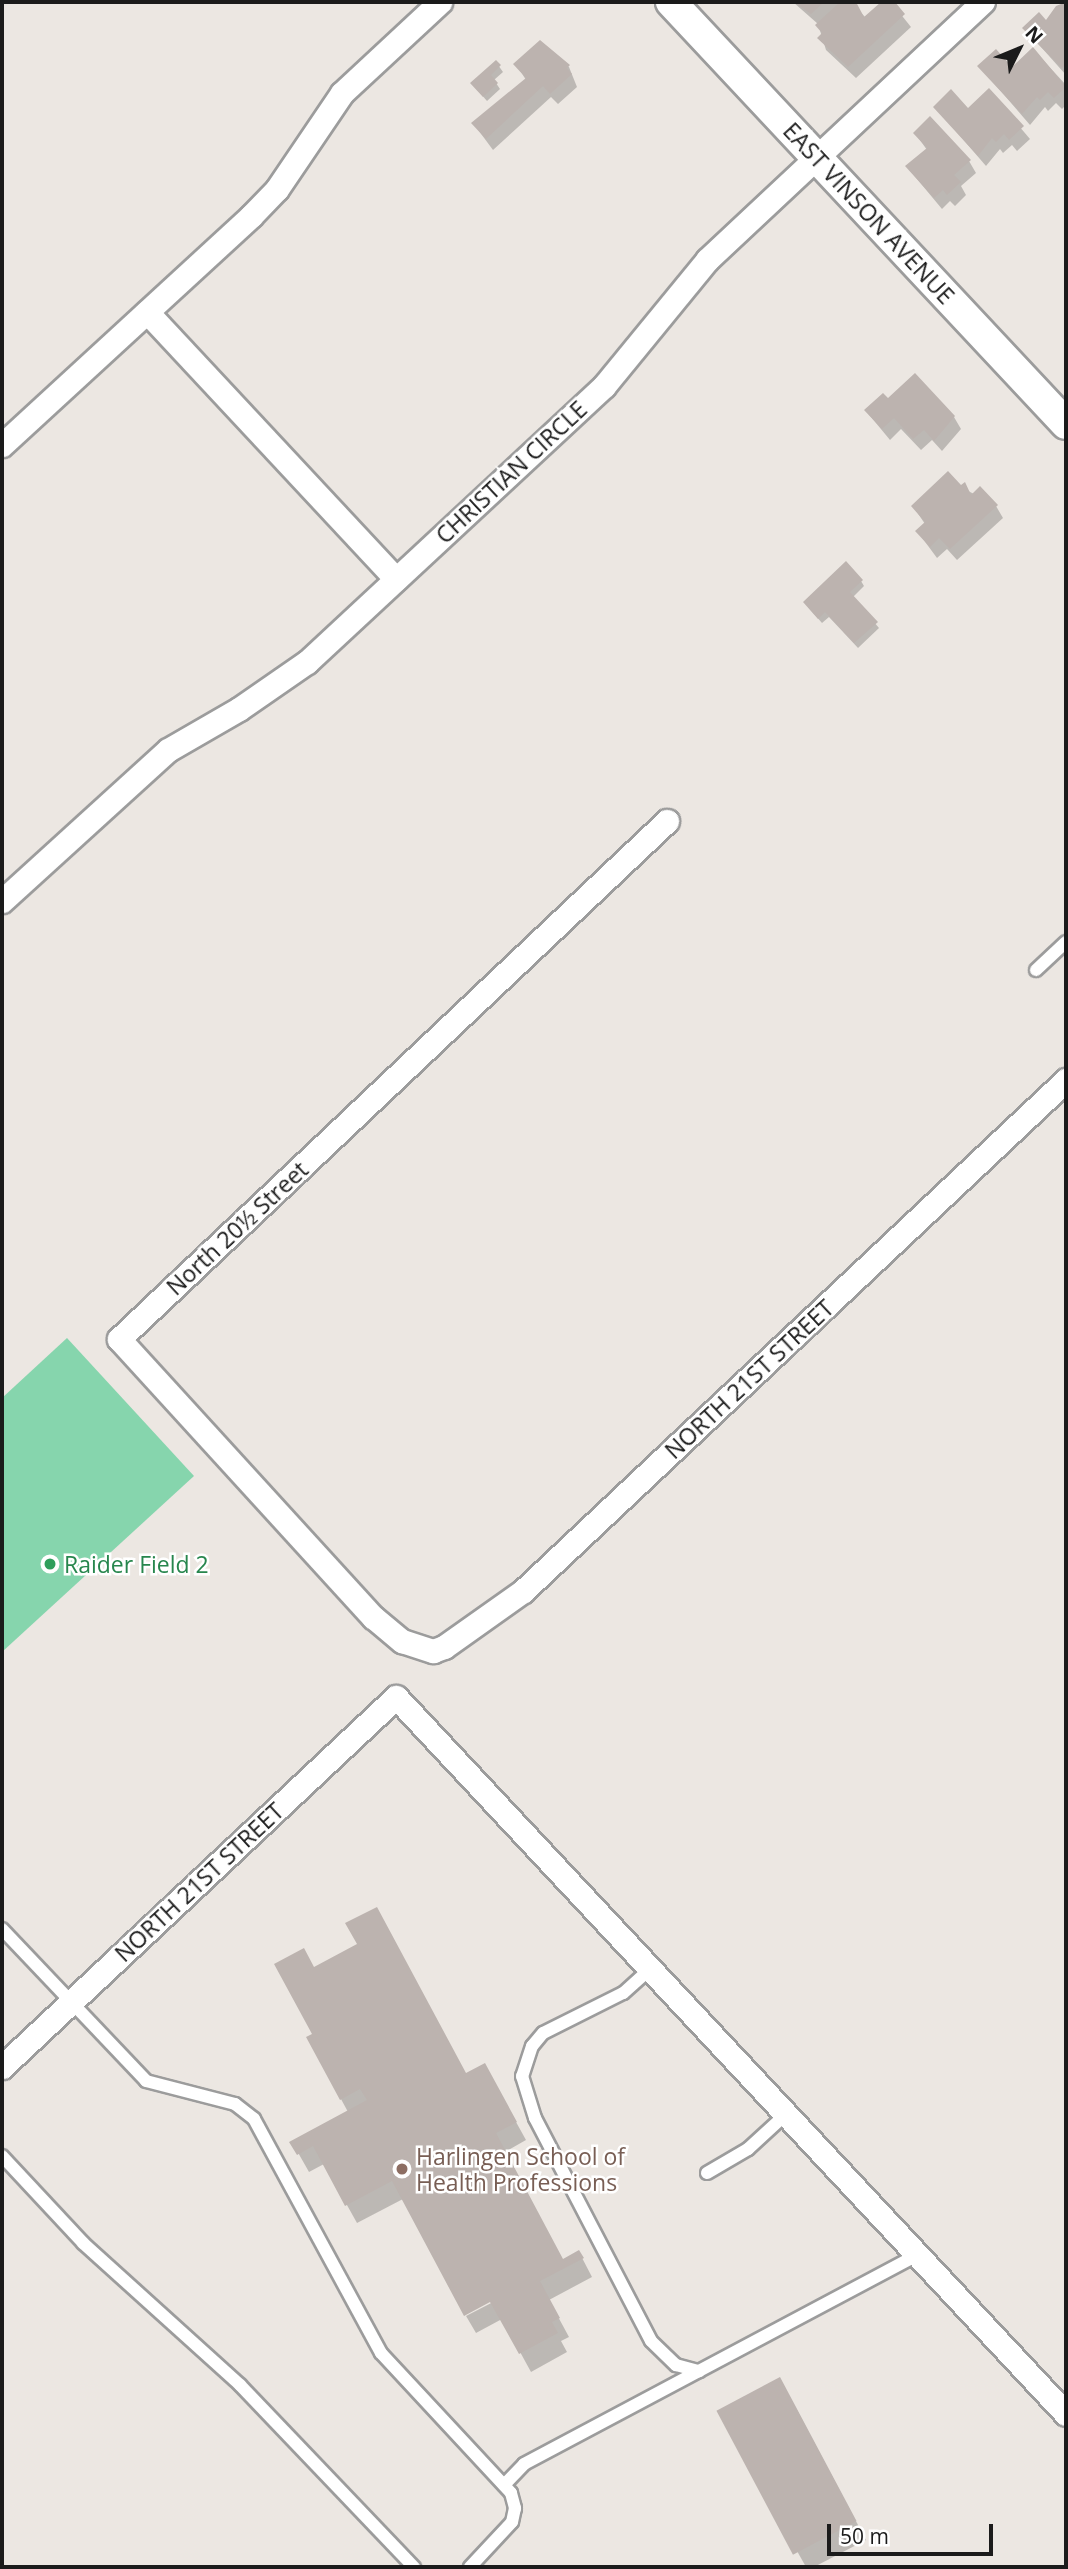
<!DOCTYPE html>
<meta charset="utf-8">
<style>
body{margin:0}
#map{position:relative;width:1068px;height:2569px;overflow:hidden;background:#ece7e2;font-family:"Open Sans",sans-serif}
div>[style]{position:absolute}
.pitch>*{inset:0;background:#86d5ad}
.shadow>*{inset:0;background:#0003}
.building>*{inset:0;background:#bcb3af;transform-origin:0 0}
.roads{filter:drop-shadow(2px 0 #9c9c9c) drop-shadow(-2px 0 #9c9c9c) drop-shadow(0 2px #9c9c9c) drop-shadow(0 -2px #9c9c9c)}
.service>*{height:12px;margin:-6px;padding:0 6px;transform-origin:6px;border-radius:6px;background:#fff}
.minor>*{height:23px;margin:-11.5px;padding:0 11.5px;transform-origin:11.5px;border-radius:11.5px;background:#fff}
.tertiary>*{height:30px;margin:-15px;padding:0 15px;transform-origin:15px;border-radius:15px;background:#fff}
.dots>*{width:19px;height:19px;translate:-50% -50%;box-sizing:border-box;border:4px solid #fff;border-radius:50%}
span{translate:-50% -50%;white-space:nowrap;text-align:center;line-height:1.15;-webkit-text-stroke:5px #fff;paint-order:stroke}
.street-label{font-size:23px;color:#1b1b1b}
.leisure-label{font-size:23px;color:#27864d}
.left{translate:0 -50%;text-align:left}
.education-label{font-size:23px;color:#785e54}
.frame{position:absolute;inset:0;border:4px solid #1b1b1b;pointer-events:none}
.north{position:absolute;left:984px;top:14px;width:70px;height:70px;-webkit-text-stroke:5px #fff;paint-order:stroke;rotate:47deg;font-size:19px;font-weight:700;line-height:28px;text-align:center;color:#1b1b1b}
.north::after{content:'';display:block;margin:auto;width:24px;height:32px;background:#1b1b1b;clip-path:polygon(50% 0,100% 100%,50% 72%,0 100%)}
.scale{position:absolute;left:827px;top:2524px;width:166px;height:32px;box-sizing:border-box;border:4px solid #1b1b1b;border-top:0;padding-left:9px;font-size:21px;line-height:24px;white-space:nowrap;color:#1b1b1b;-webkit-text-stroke:5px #fff;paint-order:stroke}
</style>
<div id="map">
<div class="pitch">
<i style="clip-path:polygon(67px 1338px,194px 1476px,2px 1652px,2px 1398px)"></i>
</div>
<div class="shadow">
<i style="clip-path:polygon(793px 2px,851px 2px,866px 18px,884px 2px,891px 2px,911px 27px,856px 78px,826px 50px,818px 24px)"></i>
<i style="clip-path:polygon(1066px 2px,1066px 75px,1024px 28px,1046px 22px)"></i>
<i style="clip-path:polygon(540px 42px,569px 67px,577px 87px,558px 104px,551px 97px,493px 150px,473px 123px,526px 80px,516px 64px)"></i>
<i style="clip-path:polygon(1033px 49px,1066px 85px,1066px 105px,1062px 109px,1056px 103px,1048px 111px,1045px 107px,1030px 125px,979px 66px,1012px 69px)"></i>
<i style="clip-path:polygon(496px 62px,503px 72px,494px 80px,500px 89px,487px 101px,472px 84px)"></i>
<i style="clip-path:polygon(989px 91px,1030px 139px,1017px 151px,1012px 145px,1003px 153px,1000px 149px,986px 166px,935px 107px,968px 110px)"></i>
<i style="clip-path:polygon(915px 133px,969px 161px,976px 173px,961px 186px,966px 195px,955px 206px,950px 201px,942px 209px,907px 167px,927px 150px)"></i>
<i style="clip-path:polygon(888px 401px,954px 417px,961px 429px,942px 451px,932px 440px,921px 450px,901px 429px,890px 440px,866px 411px)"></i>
<i style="clip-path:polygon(961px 487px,996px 506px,1003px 518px,957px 560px,947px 549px,937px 558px,917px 531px,925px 524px,913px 506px)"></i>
<i style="clip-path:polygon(861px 581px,864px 586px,853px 597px,879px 628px,858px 648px,829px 617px,822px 623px,808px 607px)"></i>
<i style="clip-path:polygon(314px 1969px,466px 2075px,495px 2084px,526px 2140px,505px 2152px,563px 2261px,579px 2252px,592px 2277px,549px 2300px,569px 2337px,561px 2341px,567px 2352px,531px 2372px,502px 2319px,476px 2333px,466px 2316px,499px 2299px,403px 2199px,357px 2223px,324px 2164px,309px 2172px,292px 2142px,348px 2112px,308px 2038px,315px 2035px)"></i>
<i style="clip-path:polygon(790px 2397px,866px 2540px,814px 2567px,806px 2567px,719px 2412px)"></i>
</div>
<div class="building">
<i style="clip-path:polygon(794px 2px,824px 2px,811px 14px)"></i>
<i style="clip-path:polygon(840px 2px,856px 2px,864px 17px,881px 2px,895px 2px,905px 14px,848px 67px,817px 38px,822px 33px,815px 25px)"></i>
<i style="clip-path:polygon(1066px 2px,1066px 64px,1062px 68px,1022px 28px,1039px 12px,1046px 20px,1056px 6px)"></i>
<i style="clip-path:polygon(540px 40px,570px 65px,567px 68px,572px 74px,550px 94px,543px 86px,486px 139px,471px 123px,526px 78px,513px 64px)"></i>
<i style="clip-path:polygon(1033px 47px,1066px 87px,1054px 98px,1048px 92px,1040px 100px,1037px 97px,1022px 114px,977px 66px,996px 49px,1012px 67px)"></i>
<i style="clip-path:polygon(496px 60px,501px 65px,491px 75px,498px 83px,483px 97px,470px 83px)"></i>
<i style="clip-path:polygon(989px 88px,1024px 126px,1009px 140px,1004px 134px,996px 142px,992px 138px,978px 156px,933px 107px,951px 89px,968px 108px)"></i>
<i style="clip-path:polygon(930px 116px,971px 160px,954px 175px,961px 182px,947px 195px,943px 190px,934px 198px,905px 166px,927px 148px,913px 133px)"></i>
<i style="clip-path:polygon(915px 373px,955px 416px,934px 441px,924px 430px,913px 439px,894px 418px,882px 429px,864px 410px,883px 393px,888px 398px)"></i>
<i style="clip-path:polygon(948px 471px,961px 485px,965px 482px,971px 495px,980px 486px,998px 505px,950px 549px,939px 538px,930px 547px,915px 531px,925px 522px,911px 506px)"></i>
<i style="clip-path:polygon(846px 561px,863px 580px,850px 592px,878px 622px,854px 643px,825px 612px,818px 619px,803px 602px)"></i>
<i style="clip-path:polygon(377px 1907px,466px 2073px,485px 2063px,517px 2122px,496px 2133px,563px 2259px,579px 2250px,584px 2258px,540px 2281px,560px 2318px,552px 2322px,558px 2333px,519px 2354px,490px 2302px,464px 2316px,392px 2181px,345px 2206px,313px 2146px,297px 2155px,289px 2142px,367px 2100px,360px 2089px,340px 2100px,306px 2037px,312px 2034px,274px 1964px,304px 1948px,314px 1967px,357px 1944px,345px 1923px)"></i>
<i style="left:780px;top:2377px;width:163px;height:72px;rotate:62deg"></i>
</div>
<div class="roads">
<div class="service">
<i style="left:1036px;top:970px;width:41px;rotate:-43deg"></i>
<i style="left:2px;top:1929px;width:209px;rotate:46.5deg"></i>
<i style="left:146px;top:2081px;width:92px;rotate:14.5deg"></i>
<i style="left:235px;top:2104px;width:24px;rotate:38deg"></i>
<i style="left:254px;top:2119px;width:266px;rotate:61.5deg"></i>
<i style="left:381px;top:2353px;width:191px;rotate:47.1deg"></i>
<i style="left:511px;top:2493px;width:16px;rotate:75deg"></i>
<i style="left:515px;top:2508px;width:14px;rotate:102deg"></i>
<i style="left:512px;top:2522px;width:62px;rotate:133deg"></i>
<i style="left:650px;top:1969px;width:36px;rotate:138deg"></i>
<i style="left:623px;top:1993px;width:89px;rotate:153.4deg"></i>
<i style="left:543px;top:2033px;width:17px;rotate:130deg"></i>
<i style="left:532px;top:2046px;width:32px;rotate:108deg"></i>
<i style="left:522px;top:2076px;width:44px;rotate:72.8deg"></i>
<i style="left:535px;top:2118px;width:251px;rotate:62.5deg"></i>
<i style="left:651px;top:2341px;width:35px;rotate:44deg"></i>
<i style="left:676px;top:2365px;width:24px;rotate:15deg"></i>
<i style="left:2px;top:2156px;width:119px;rotate:47deg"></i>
<i style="left:83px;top:2243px;width:212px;rotate:42.1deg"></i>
<i style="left:240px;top:2385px;width:252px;rotate:46.3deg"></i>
<i style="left:707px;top:2173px;width:48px;rotate:-30.3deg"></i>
<i style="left:748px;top:2149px;width:52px;rotate:-42.6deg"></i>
<i style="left:504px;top:2485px;width:29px;rotate:-46deg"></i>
<i style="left:524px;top:2464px;width:445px;rotate:-28deg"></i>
</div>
<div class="minor">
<i style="left:147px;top:312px;width:365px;rotate:47deg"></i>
<i style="left:2px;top:445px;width:338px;rotate:-42.6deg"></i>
<i style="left:251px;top:216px;width:37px;rotate:-46deg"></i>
<i style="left:277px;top:189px;width:116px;rotate:-55.9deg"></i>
<i style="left:342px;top:93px;width:134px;rotate:-42.9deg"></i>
<i style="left:667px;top:821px;width:754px;rotate:136.61deg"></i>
<i style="left:119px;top:1339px;width:377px;rotate:47.6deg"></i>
<i style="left:373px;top:1617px;width:38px;rotate:40deg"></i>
<i style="left:402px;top:1641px;width:33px;rotate:18deg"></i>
<i style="left:433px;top:1651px;width:12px;rotate:-20deg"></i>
<i style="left:444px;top:1647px;width:97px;rotate:-35.3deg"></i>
<i style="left:523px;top:1591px;width:746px;rotate:-43.26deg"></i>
<i style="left:2px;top:901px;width:224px;rotate:-42.3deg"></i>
<i style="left:168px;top:750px;width:82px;rotate:-30deg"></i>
<i style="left:239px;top:709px;width:83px;rotate:-34.7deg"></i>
<i style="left:307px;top:662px;width:405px;rotate:-42.9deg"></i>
<i style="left:604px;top:386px;width:163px;rotate:-50.7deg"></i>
<i style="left:707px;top:260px;width:378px;rotate:-43.1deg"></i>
<i style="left:2px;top:2067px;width:540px;rotate:-43.2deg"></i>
<i style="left:396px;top:1697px;width:981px;rotate:46.94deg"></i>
</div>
<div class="tertiary">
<i style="left:671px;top:2px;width:578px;rotate:46.89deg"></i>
</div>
</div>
<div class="dots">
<i style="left:50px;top:1564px;background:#2e9e5b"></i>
<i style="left:402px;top:2169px;background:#8d6e63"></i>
</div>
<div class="street-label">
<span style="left:869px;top:213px;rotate:47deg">EAST VINSON AVENUE</span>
<span style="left:511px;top:472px;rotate:-43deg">CHRISTIAN CIRCLE</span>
<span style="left:237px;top:1228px;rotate:-43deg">North 20½ Street</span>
<span style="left:749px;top:1379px;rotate:-43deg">NORTH 21ST STREET</span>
<span style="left:199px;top:1882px;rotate:-43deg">NORTH 21ST STREET</span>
</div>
<div class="leisure-label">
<span class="left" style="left:64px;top:1564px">Raider Field 2</span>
</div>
<div class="education-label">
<span class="left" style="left:416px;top:2169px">Harlingen School of<br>Health Professions</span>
</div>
<div class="frame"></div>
<div class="north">N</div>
<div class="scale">50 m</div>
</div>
